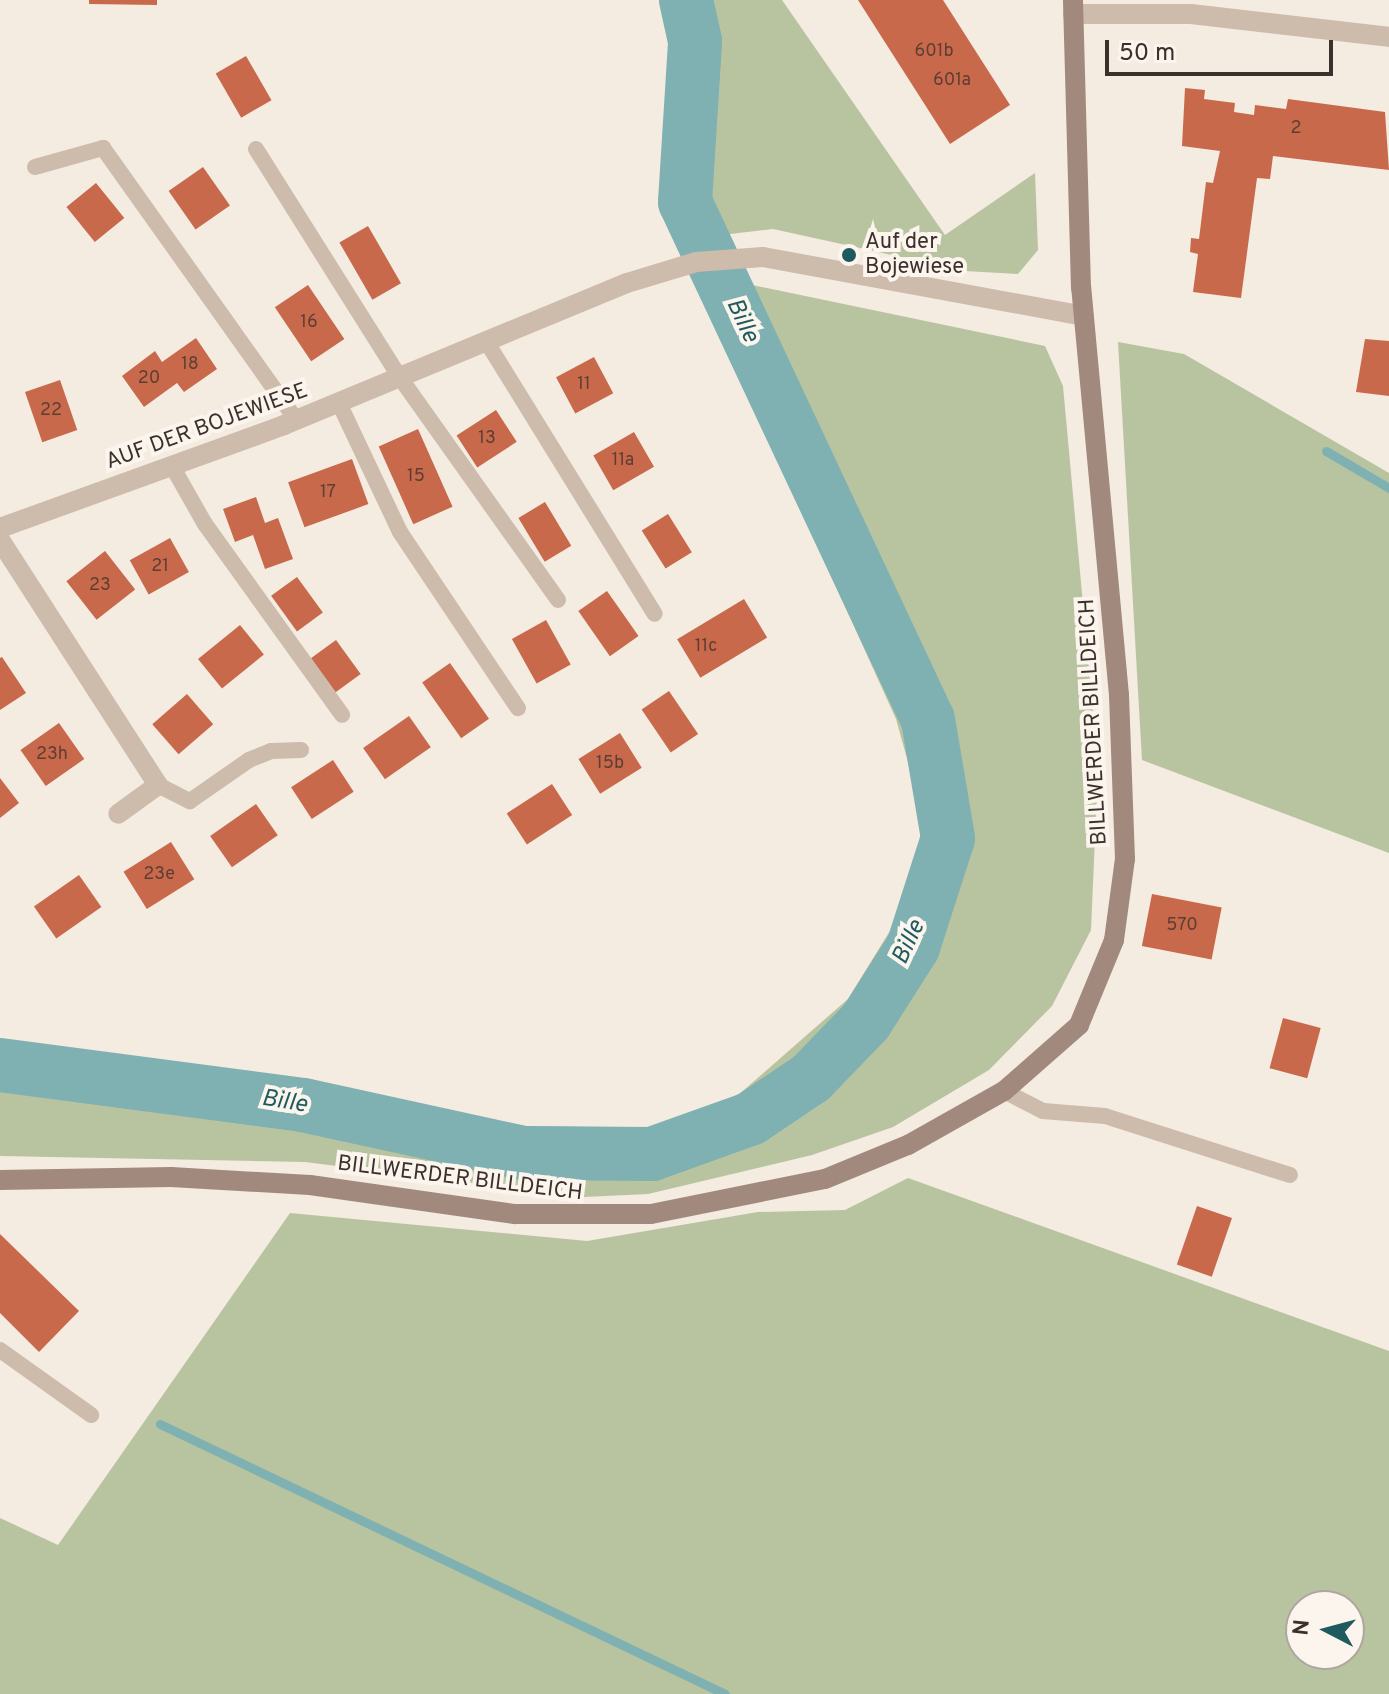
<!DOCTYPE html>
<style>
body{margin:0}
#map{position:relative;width:1389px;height:1694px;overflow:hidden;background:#f4ebe1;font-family:Overpass,sans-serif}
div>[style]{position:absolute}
.green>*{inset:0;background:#b8c4a0}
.stream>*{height:9px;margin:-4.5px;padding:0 4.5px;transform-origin:4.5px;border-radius:4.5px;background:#7fb0b2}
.river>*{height:54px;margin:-27px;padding:0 27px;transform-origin:27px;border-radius:27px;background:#7fb0b2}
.building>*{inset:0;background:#c8694b;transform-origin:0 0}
.lane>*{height:16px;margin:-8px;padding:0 8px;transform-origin:8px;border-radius:8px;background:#cdbbac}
.street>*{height:20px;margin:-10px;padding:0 10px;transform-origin:10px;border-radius:10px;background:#cdbbac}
.secondary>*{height:20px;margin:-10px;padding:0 10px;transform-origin:10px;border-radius:10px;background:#a18a7d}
.dots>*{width:22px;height:22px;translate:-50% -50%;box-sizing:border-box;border:4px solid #fbf5ee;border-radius:50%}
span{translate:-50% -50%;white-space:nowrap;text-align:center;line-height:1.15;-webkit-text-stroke:8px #fbf5ee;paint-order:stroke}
.number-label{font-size:18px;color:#5e3e33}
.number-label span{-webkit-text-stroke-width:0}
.poi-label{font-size:22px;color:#3b302b}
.left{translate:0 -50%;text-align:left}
.street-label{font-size:22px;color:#3b302b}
.water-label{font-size:24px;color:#1f5a5e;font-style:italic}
.north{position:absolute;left:1285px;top:1590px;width:80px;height:80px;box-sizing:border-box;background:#fbf5ee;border:2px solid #aea6a0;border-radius:50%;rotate:276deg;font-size:22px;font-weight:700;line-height:32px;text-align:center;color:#3b302b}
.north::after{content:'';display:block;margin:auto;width:28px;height:36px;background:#1f5a5e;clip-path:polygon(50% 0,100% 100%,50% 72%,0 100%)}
.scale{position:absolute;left:1105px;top:40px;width:228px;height:36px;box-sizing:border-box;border:4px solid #3b302b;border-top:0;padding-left:10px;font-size:24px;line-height:28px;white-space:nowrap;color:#3b302b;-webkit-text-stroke:6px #fbf5ee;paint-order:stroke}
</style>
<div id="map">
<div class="green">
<i style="clip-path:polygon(672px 0,782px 0,945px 235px,1035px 173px,1038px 250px,1018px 274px,965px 271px,773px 229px,679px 240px,669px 186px,677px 9px)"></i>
<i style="clip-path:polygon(738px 282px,1045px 346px,1063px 386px,1098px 768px,1091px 930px,1052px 1006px,989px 1070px,893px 1127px,812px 1155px,648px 1194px,584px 1197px,305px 1162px,0 1156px,0 1050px,526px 1126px,655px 1128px,729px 1103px,848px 999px,896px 921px,926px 827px,896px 719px,700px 287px)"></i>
<i style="clip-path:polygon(1118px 342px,1184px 354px,1389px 473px,1389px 853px,1142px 760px)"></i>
<i style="clip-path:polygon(evenodd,908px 1178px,1389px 1351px,1389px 1694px,0 1694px,0 1518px,58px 1545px,290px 1213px,587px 1241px,758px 1212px,845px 1210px,908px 1178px,1301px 1606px,1349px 1606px,1349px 1654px,1301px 1654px,1301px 1606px)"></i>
</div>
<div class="stream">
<i style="left:1326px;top:451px;width:73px;rotate:30.4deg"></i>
<i style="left:160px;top:1424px;width:626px;rotate:25.54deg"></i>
</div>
<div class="river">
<i style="left:0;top:1065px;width:306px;rotate:7.5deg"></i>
<i style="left:303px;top:1105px;width:225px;rotate:12.3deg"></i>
<i style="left:523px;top:1153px;width:129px;rotate:0.4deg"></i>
<i style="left:652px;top:1154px;width:104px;rotate:-19.7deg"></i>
<i style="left:750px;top:1119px;width:73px;rotate:-33.9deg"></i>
<i style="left:811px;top:1078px;width:79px;rotate:-46deg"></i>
<i style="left:866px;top:1021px;width:88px;rotate:-57.6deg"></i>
<i style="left:913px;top:947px;width:114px;rotate:-72.2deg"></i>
<i style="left:948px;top:838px;width:120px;rotate:-99.6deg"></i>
<i style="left:928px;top:720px;width:572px;rotate:-115.13deg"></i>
<i style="left:685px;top:202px;width:161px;rotate:-86.4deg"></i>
<i style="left:695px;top:41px;width:42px;rotate:-102.4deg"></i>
</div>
<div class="building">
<i style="clip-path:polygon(89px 0,157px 0,157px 5px,89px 4px)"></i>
<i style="clip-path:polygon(858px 0,943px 0,1010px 105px,950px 144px)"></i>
<i style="left:246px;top:56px;width:51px;height:35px;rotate:60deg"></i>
<i style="clip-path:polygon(1185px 88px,1205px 90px,1204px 99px,1235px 103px,1234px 112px,1254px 115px,1255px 105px,1286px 109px,1288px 99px,1385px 112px,1389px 170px,1273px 156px,1270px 179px,1257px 178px,1241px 298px,1193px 292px,1198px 254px,1190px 252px,1191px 238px,1199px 239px,1206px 182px,1213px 183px,1220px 151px,1182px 146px)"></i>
<i style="left:203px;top:167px;width:47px;height:42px;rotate:55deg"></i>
<i style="left:96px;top:183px;width:45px;height:38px;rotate:51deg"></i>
<i style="left:368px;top:226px;width:66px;height:33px;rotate:60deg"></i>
<i style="left:308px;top:285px;width:65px;height:40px;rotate:56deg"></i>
<i style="clip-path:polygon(196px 338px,217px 369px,184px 392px,177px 383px,144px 407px,122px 376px,155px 351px,162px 362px)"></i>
<i style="clip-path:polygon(1365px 339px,1389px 341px,1389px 396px,1356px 392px)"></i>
<i style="left:594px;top:357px;width:41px;height:43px;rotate:62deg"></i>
<i style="left:60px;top:380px;width:53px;height:37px;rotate:71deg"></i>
<i style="left:496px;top:410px;width:38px;height:47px;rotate:57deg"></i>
<i style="left:418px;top:429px;width:85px;height:43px;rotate:66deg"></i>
<i style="left:634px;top:432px;width:40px;height:47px;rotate:60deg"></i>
<i style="left:352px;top:459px;width:48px;height:68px;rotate:70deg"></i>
<i style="clip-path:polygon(256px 497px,265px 523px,278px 518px,293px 559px,265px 569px,253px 535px,235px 542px,223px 509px)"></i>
<i style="left:545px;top:502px;width:51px;height:31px;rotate:59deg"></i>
<i style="left:668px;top:514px;width:45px;height:31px;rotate:58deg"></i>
<i style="left:170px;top:538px;width:39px;height:46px;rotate:61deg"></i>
<i style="left:105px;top:551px;width:49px;height:49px;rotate:52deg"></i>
<i style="left:297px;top:577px;width:44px;height:32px;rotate:54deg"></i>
<i style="left:607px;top:591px;width:55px;height:35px;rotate:55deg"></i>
<i style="left:744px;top:599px;width:45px;height:78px;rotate:59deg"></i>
<i style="left:546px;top:620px;width:51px;height:39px;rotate:61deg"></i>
<i style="left:240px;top:625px;width:38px;height:54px;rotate:51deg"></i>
<i style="left:336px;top:640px;width:42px;height:31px;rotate:54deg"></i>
<i style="clip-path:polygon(2px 657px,26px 693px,0 710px,0 658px)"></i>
<i style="left:450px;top:663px;width:68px;height:34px;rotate:55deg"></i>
<i style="left:669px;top:691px;width:52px;height:33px;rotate:56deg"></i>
<i style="left:187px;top:694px;width:40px;height:46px;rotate:49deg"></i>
<i style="left:409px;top:716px;width:38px;height:56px;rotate:55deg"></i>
<i style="left:59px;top:723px;width:44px;height:47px;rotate:55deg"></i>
<i style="left:620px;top:733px;width:41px;height:49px;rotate:58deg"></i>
<i style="left:333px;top:760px;width:38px;height:50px;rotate:57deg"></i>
<i style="clip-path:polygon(0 778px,19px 803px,0 818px)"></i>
<i style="left:552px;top:784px;width:37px;height:54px;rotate:57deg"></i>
<i style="left:256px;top:804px;width:38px;height:56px;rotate:55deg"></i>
<i style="left:171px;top:842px;width:44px;height:56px;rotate:58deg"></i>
<i style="left:79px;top:875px;width:39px;height:55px;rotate:55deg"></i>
<i style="left:1152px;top:894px;width:71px;height:53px;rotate:11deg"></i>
<i style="left:1283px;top:1018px;width:39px;height:52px;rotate:15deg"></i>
<i style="left:1197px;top:1206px;width:37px;height:62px;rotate:19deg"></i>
<i style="clip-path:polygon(0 1234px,79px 1311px,39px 1352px,0 1313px)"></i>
</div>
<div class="lane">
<i style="left:256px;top:149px;width:272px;rotate:57.8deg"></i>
<i style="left:401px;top:379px;width:271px;rotate:54.6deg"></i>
<i style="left:35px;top:167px;width:71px;rotate:-15.6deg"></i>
<i style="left:103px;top:148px;width:334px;rotate:54.6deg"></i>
<i style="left:488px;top:344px;width:317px;rotate:58.3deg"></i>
<i style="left:339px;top:403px;width:143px;rotate:64.7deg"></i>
<i style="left:400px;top:532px;width:212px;rotate:56.2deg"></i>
<i style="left:172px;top:466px;width:67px;rotate:60.4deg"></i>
<i style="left:205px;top:524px;width:235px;rotate:54.3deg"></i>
<i style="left:158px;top:785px;width:36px;rotate:27deg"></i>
<i style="left:190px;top:801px;width:72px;rotate:-34.8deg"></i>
<i style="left:249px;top:760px;width:24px;rotate:-22deg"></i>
<i style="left:271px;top:751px;width:30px;rotate:-2deg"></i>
<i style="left:1004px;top:1091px;width:44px;rotate:27.1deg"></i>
<i style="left:1043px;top:1111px;width:62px;rotate:4.6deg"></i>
<i style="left:1105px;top:1116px;width:194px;rotate:17.7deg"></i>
<i style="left:0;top:1350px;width:112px;rotate:35.5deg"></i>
</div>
<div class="street">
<i style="left:1073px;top:14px;width:118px"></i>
<i style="left:1191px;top:14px;width:199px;rotate:6.6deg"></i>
<i style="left:0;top:528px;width:302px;rotate:-19.9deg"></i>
<i style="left:284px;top:425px;width:371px;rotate:-22.5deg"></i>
<i style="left:627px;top:283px;width:72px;rotate:-16.9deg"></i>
<i style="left:696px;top:262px;width:67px;rotate:-4.3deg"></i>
<i style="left:763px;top:257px;width:326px;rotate:10.4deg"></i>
<i style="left:0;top:540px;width:292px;rotate:57.2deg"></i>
<i style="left:158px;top:785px;width:49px;rotate:144.1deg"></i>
</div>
<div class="secondary">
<i style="left:0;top:1180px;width:171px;rotate:-1deg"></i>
<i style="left:171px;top:1177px;width:139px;rotate:3.3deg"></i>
<i style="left:310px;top:1185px;width:207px;rotate:8.1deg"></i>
<i style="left:515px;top:1214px;width:136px"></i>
<i style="left:651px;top:1214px;width:177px;rotate:-11.4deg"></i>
<i style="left:825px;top:1179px;width:90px;rotate:-22.3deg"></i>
<i style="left:908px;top:1145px;width:110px;rotate:-29.4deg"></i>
<i style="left:1004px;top:1091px;width:100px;rotate:-41.3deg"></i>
<i style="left:1079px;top:1025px;width:92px;rotate:-67.6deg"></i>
<i style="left:1114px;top:940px;width:82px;rotate:-82.3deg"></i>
<i style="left:1125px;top:859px;width:164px;rotate:-92.1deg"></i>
<i style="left:1119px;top:695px;width:409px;rotate:-95.3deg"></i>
<i style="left:1081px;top:288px;width:288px;rotate:-91.6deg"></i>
</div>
<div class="dots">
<i style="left:849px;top:255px;background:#1f5a5e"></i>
</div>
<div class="number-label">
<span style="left:934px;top:52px">601b</span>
<span style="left:952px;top:81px">601a</span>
<span style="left:1296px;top:129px">2</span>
<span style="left:309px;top:323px">16</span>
<span style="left:190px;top:365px">18</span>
<span style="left:149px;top:379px">20</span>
<span style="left:584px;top:385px">11</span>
<span style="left:51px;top:411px">22</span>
<span style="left:487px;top:439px">13</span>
<span style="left:623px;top:461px">11a</span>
<span style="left:416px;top:477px">15</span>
<span style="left:328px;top:493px">17</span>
<span style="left:160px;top:567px">21</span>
<span style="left:100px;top:586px">23</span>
<span style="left:706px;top:647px">11c</span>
<span style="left:52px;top:755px">23h</span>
<span style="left:610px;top:764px">15b</span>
<span style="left:159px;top:875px">23e</span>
<span style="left:1182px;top:926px">570</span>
</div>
<div class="poi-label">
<span class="left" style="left:865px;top:255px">Auf der<br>Bojewiese</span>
</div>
<div class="street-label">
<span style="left:207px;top:427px;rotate:-20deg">AUF DER BOJEWIESE</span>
<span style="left:1094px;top:722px;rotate:-93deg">BILLWERDER BILLDEICH</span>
<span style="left:460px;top:1179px;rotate:7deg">BILLWERDER BILLDEICH</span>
</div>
<div class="water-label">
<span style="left:741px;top:321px;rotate:65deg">Bille</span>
<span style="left:910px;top:943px;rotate:-65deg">Bille</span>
<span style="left:284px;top:1103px;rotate:9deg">Bille</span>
</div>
<div class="north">N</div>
<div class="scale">50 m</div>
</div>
